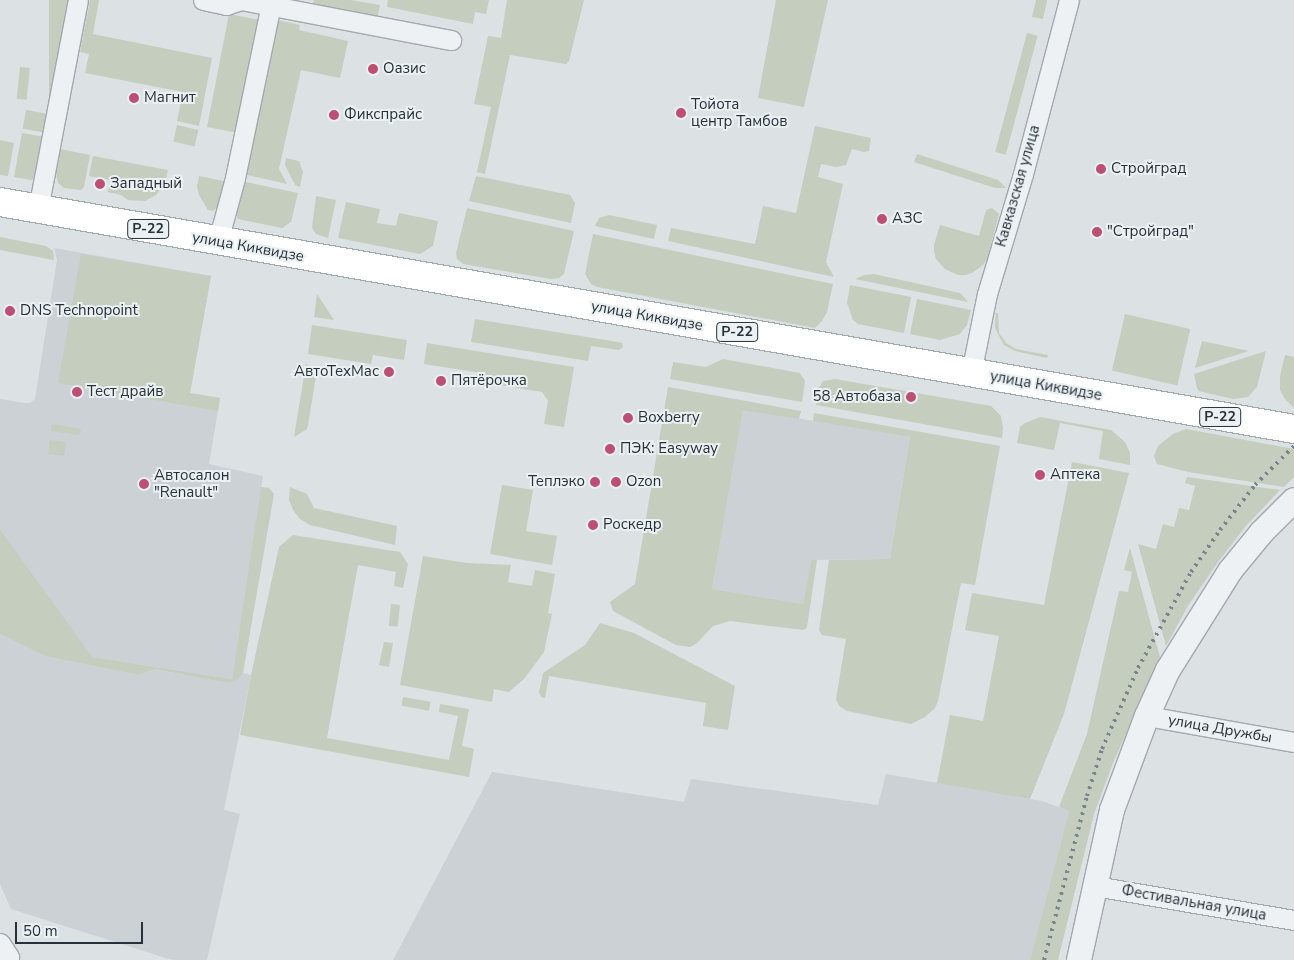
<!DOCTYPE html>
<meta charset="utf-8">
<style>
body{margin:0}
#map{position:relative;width:1294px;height:960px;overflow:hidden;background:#dce1e4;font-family:"Nunito Sans",sans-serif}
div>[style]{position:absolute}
.built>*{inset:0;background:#cbd1d5}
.green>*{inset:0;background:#c5cdbe;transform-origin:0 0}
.roads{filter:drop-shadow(1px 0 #a2a9ad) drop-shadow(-1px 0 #a2a9ad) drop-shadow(0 1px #a2a9ad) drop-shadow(0 -1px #a2a9ad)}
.minor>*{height:19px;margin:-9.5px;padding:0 9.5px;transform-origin:9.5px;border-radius:9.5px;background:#eef1f3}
.tertiary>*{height:24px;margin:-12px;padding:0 12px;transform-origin:12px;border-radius:12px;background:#eef1f3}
.primary>*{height:28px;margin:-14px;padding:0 14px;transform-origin:14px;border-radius:14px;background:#fff}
.rail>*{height:4px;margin-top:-2px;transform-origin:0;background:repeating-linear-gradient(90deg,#78838c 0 2.5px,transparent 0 7.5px)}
.dots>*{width:14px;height:14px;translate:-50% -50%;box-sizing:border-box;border:2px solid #ebf0f3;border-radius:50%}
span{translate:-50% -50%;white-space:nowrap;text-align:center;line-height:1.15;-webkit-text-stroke:4px #ebf0f3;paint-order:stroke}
.shield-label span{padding:1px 4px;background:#ebf0f3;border:1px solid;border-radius:4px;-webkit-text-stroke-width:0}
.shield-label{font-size:14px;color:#283139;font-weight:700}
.poi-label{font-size:15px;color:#283139}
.left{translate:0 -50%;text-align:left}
.right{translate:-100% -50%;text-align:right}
.street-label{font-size:15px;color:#283139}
.scale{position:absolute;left:15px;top:922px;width:128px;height:22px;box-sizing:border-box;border:2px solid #283139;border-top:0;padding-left:6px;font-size:15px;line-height:18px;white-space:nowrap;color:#283139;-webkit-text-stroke:4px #ebf0f3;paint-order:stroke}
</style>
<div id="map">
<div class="built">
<i style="clip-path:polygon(54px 248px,211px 276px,190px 393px,220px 398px,209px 464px,263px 476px,232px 679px,91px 657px,0 529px,0 399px,25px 403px,30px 403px,35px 399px,57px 260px)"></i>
<i style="clip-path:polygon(743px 409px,910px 437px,890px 559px,811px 560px,803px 604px,712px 589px)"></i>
<i style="clip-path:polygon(0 634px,45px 656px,138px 675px,153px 669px,227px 683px,243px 673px,251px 675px,224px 810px,240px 814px,207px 960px,172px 960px,11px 909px,0 884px)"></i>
<i style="clip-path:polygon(492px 772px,684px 802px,691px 779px,878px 805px,886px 774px,1042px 801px,1069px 811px,1030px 960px,393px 960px)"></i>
</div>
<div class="green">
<i style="left:49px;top:0;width:21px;height:103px"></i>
<i style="clip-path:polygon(90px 0,99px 0,93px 34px,212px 58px,199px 126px,177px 121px,183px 92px,85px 73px,89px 54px,80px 52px)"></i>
<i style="clip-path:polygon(297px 0,313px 4px,314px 0,351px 0,380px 5px,377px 19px,297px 3px)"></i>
<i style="clip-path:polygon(388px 0,489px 0,486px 14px,475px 12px,473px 24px,387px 7px)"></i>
<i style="clip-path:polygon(507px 0,584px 0,569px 61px,566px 64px,510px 55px,485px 174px,477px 172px,491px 107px,474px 104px,488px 36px,501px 38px)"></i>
<i style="clip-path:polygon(776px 0,828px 0,804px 107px,758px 98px)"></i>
<i style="clip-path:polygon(1036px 0,1047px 0,1043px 19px,1032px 17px)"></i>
<i style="left:229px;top:14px;width:33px;height:115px;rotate:11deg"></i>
<i style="clip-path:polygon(277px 20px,300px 25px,299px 30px,348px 41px,340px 78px,301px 70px,279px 169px,287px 184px,243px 174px)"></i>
<i style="left:1027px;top:33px;width:11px;height:123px;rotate:15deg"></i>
<i style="left:20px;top:67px;width:10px;height:32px;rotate:6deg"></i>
<i style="left:26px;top:110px;width:23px;height:19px;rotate:10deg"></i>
<i style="left:177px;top:125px;width:22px;height:17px;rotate:13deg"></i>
<i style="clip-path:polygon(815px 126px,871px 138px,869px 151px,864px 152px,852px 149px,846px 165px,836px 167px,821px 164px,818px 177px,843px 184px,826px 262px,834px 277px,668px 241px,671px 228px,755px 244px,763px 206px,796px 213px)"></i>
<i style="clip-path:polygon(22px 133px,45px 137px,36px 177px,31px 180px,14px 177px)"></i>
<i style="clip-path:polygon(0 140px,14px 143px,8px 176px,0 175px)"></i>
<i style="clip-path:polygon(60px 149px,90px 155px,84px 187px,81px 190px,64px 188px,58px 183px,56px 173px)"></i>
<i style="clip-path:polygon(917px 154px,998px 180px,1006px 188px,995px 188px,914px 162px)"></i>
<i style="clip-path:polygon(93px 156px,168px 170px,165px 183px,156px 195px,145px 201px,128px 200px,121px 195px,108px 192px,110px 180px,89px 176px)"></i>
<i style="clip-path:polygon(286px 158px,299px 161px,303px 172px,300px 187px,295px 185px,285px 165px)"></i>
<i style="clip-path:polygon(199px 176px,228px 182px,221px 204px,213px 211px,208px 210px,199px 195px,197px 186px)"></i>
<i style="clip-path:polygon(476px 176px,570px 195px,575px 203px,571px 223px,469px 201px)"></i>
<i style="clip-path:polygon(241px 181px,298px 193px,291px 222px,282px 228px,238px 219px,235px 210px)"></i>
<i style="clip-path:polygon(316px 196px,336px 200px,328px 238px,316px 234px,312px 228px)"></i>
<i style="clip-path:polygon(346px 202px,380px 209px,377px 223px,396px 226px,399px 213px,438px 221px,433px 246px,420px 254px,338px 238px)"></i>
<i style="clip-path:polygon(467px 208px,574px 231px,564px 274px,559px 278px,551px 279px,463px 264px,457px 259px,456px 253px)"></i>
<i style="clip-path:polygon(992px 208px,999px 214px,987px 259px,983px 265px,972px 273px,965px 275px,958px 275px,945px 269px,936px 259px,934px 252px,934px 245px,940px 225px,979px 236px,986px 210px)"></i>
<i style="clip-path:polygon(609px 215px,657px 225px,654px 239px,595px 226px,599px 218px)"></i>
<i style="clip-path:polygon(593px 234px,833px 284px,827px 312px,822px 321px,815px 328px,597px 287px,591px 284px,585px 274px)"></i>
<i style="clip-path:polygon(0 237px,46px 246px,53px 251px,54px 260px,0 250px)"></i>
<i style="clip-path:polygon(81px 254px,211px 276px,190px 393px,220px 398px,218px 411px,58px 383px)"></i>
<i style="clip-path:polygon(874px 274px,960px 293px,968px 302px,855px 279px,864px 275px)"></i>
<i style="clip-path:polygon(850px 285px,911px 297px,904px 333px,858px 324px,853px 320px,847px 303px)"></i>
<i style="clip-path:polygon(317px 294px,323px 303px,334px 320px,314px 317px)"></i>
<i style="clip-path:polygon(917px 299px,971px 310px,967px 325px,960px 334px,940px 340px,910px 334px)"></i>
<i style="clip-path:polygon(996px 313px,998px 313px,999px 333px,1006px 343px,1016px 349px,1048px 355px,1047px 358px,1015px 351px,1004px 345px,995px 328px)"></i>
<i style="left:1125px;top:314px;width:67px;height:58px;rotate:13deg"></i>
<i style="clip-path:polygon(475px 319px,618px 342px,622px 343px,623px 347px,619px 350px,591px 346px,588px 361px,471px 342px)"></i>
<i style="clip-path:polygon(312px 325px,407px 340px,404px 360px,373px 355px,371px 364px,308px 354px)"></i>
<i style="clip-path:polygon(1202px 341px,1249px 351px,1195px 368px)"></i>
<i style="clip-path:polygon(427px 343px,574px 367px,564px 427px,544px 424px,548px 401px,542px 392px,480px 382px,481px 373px,424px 364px)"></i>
<i style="clip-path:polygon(1266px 351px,1257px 387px,1248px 397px,1233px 399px,1199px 391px,1197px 388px,1194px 374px)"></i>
<i style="clip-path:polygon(1285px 355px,1294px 357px,1294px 408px,1285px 399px,1280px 390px,1280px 376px)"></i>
<i style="clip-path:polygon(723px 359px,800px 373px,805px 381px,802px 402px,670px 379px,673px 362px,706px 367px)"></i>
<i style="clip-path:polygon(306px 364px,316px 376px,308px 425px,307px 429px,294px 437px)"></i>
<i style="clip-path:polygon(835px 379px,991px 406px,1001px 416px,1003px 428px,1002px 438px,816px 405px,818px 389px,823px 381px)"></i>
<i style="clip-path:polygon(668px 387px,801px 411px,799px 419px,743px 410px,712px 589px,803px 604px,811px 560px,817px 560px,807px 627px,804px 630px,730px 621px,713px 626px,697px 643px,690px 647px,676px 645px,613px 611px,610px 602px,635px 584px)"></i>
<i style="clip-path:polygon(814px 413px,1000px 446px,975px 585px,961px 583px,938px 701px,935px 708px,925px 717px,911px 724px,847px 711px,839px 706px,836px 699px,846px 639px,822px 635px,819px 630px,829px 560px,890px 559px,910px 437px,813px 421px)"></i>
<i style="clip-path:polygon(1040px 417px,1111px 430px,1125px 442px,1130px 453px,1130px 465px,1099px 459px,1103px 431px,1060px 423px,1054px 450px,1017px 443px,1020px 427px,1025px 423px)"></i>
<i style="clip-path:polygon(52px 424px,81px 429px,79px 435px,51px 431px)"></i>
<i style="clip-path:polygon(1186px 429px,1294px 449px,1294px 477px,1284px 487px,1188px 472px,1157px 464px,1154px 456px,1158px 446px,1173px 434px)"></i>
<i style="left:50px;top:440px;width:16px;height:14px;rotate:7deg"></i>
<i style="clip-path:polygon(1072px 462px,1129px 473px,1064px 714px,1030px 799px,937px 783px,950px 715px,983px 721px,999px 636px,965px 630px,972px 593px,1044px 605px)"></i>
<i style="clip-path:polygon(1187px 477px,1280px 490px,1246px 526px,1218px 562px,1188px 606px,1166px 646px,1138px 544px,1156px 549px,1163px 524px,1174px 527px,1179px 508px,1189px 510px,1195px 486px,1185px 483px)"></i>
<i style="clip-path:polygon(502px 485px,533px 490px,526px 531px,557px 536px,552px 565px,490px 554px)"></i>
<i style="clip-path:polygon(261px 487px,269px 488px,274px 494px,243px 673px,236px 680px,227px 683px,154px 669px,138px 675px,45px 656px,0 634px,0 529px,92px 657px,232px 679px)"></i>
<i style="clip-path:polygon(290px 487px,307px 494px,314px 508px,397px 526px,395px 545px,310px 525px,300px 519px,293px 510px,289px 500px)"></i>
<i style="clip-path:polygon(293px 535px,400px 552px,408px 564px,403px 588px,394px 586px,396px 572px,358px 565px,327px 738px,449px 760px,458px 716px,439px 712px,440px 704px,469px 709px,462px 746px,474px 749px,469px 777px,240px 735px,251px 675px,279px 547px)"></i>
<i style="clip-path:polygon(1130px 548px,1160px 657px,1113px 763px,1094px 814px,1058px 960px,1030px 960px,1069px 811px,1059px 807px,1087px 734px,1119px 591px,1128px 592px,1132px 572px,1124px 570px)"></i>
<i style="clip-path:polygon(423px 556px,467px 563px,511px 565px,508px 582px,532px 586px,535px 570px,555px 574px,548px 613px,552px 614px,544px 652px,524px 679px,509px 692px,494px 689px,492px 702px,400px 685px)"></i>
<i style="left:391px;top:604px;width:9px;height:22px;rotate:6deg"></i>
<i style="clip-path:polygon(600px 623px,634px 633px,735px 686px,728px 730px,703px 726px,706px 703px,549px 676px,545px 698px,541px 697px,539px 692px,543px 673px,585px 645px)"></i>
<i style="clip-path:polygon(384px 642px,393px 643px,389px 667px,379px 665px)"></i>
<i style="left:403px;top:697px;width:28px;height:9px;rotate:10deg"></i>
</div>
<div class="roads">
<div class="minor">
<i style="left:203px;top:0;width:24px;rotate:12deg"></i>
<i style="left:226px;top:5px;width:16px;rotate:-18deg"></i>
<i style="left:241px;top:0;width:214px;rotate:10.8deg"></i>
<i style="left:38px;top:209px;width:213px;rotate:-79.2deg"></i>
<i style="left:218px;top:241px;width:65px;rotate:-74.9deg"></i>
<i style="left:235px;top:178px;width:182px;rotate:-78.3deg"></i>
<i style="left:971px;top:373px;width:81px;rotate:-78.6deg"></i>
<i style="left:987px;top:294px;width:125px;rotate:-73.3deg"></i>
<i style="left:1023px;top:174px;width:180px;rotate:-75.2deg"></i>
<i style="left:1147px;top:716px;width:149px;rotate:10deg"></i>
<i style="left:1095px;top:886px;width:202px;rotate:9.7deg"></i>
<i style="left:0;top:943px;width:17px;rotate:57deg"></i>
<i style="left:9px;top:957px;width:5px;rotate:143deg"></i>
</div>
<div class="tertiary">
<i style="left:1079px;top:960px;width:154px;rotate:-77.6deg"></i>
<i style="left:1112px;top:810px;width:100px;rotate:-69.6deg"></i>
<i style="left:1147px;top:716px;width:51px;rotate:-65.5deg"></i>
<i style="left:1168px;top:670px;width:117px;rotate:-57.9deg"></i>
<i style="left:1230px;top:571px;width:50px;rotate:-50.6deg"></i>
<i style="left:1262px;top:532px;width:45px;rotate:-45deg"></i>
</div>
<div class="primary">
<i style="left:0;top:202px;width:1314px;rotate:9.95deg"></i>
</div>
</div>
<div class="rail">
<i style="left:1044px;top:960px;width:170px;rotate:-75.3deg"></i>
<i style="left:1087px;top:796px;width:49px;rotate:-72.3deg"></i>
<i style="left:1102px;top:749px;width:89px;rotate:-66deg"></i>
<i style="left:1138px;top:668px;width:110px;rotate:-61.1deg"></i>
<i style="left:1191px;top:572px;width:51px;rotate:-55.4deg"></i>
<i style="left:1220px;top:530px;width:57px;rotate:-52.1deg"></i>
<i style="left:1255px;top:485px;width:55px;rotate:-45deg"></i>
</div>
<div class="dots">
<i style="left:373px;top:69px;background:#bd4e74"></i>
<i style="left:134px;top:98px;background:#bd4e74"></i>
<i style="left:681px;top:113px;background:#bd4e74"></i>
<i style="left:334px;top:115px;background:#bd4e74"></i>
<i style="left:1101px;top:169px;background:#bd4e74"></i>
<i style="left:100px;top:184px;background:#bd4e74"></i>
<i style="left:882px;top:219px;background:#bd4e74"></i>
<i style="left:1097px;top:232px;background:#bd4e74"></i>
<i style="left:10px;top:311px;background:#bd4e74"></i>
<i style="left:389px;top:372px;background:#bd4e74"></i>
<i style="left:441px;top:381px;background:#bd4e74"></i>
<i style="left:77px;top:392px;background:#bd4e74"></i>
<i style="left:911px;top:397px;background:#bd4e74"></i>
<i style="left:628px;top:418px;background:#bd4e74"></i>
<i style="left:610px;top:449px;background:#bd4e74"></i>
<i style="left:1040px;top:475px;background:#bd4e74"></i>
<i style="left:595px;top:482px;background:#bd4e74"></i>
<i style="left:616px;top:482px;background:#bd4e74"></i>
<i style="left:144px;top:484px;background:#bd4e74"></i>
<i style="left:593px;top:525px;background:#bd4e74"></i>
</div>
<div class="shield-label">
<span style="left:148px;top:229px">Р-22</span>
<span style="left:737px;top:332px">Р-22</span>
<span style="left:1220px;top:417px">Р-22</span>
</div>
<div class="poi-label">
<span class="left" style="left:383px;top:69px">Оазис</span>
<span class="left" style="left:144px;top:98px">Магнит</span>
<span class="left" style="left:691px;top:113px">Тойота<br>центр Тамбов</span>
<span class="left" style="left:344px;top:115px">Фикспрайс</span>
<span class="left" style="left:1111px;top:169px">Стройград</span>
<span class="left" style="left:110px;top:184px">Западный</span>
<span class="left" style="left:892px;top:219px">АЗС</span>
<span class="left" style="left:1107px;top:232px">"Стройград"</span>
<span class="left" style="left:20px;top:311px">DNS Technopoint</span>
<span class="right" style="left:379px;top:372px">АвтоТехМас</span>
<span class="left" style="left:451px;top:381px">Пятёрочка</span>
<span class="left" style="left:87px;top:392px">Тест драйв</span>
<span class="right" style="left:901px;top:397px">58 Автобаза</span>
<span class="left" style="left:638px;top:418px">Boxberry</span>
<span class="left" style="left:620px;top:449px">ПЭК: Easyway</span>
<span class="left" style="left:154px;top:484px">Автосалон<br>"Renault"</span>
<span class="left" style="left:1050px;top:475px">Аптека</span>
<span class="right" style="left:585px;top:482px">Теплэко</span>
<span class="left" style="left:626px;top:482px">Ozon</span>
<span class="left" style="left:603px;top:525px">Роскедр</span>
</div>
<div class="street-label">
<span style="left:1018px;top:186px;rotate:-74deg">Кавказская улица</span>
<span style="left:248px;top:247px;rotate:10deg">улица Киквидзе</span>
<span style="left:647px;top:316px;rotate:10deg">улица Киквидзе</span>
<span style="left:1046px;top:386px;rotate:10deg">улица Киквидзе</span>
<span style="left:1220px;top:729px;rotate:10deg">улица Дружбы</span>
<span style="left:1194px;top:903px;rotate:10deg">Фестивальная улица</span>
</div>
<div class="scale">50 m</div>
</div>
